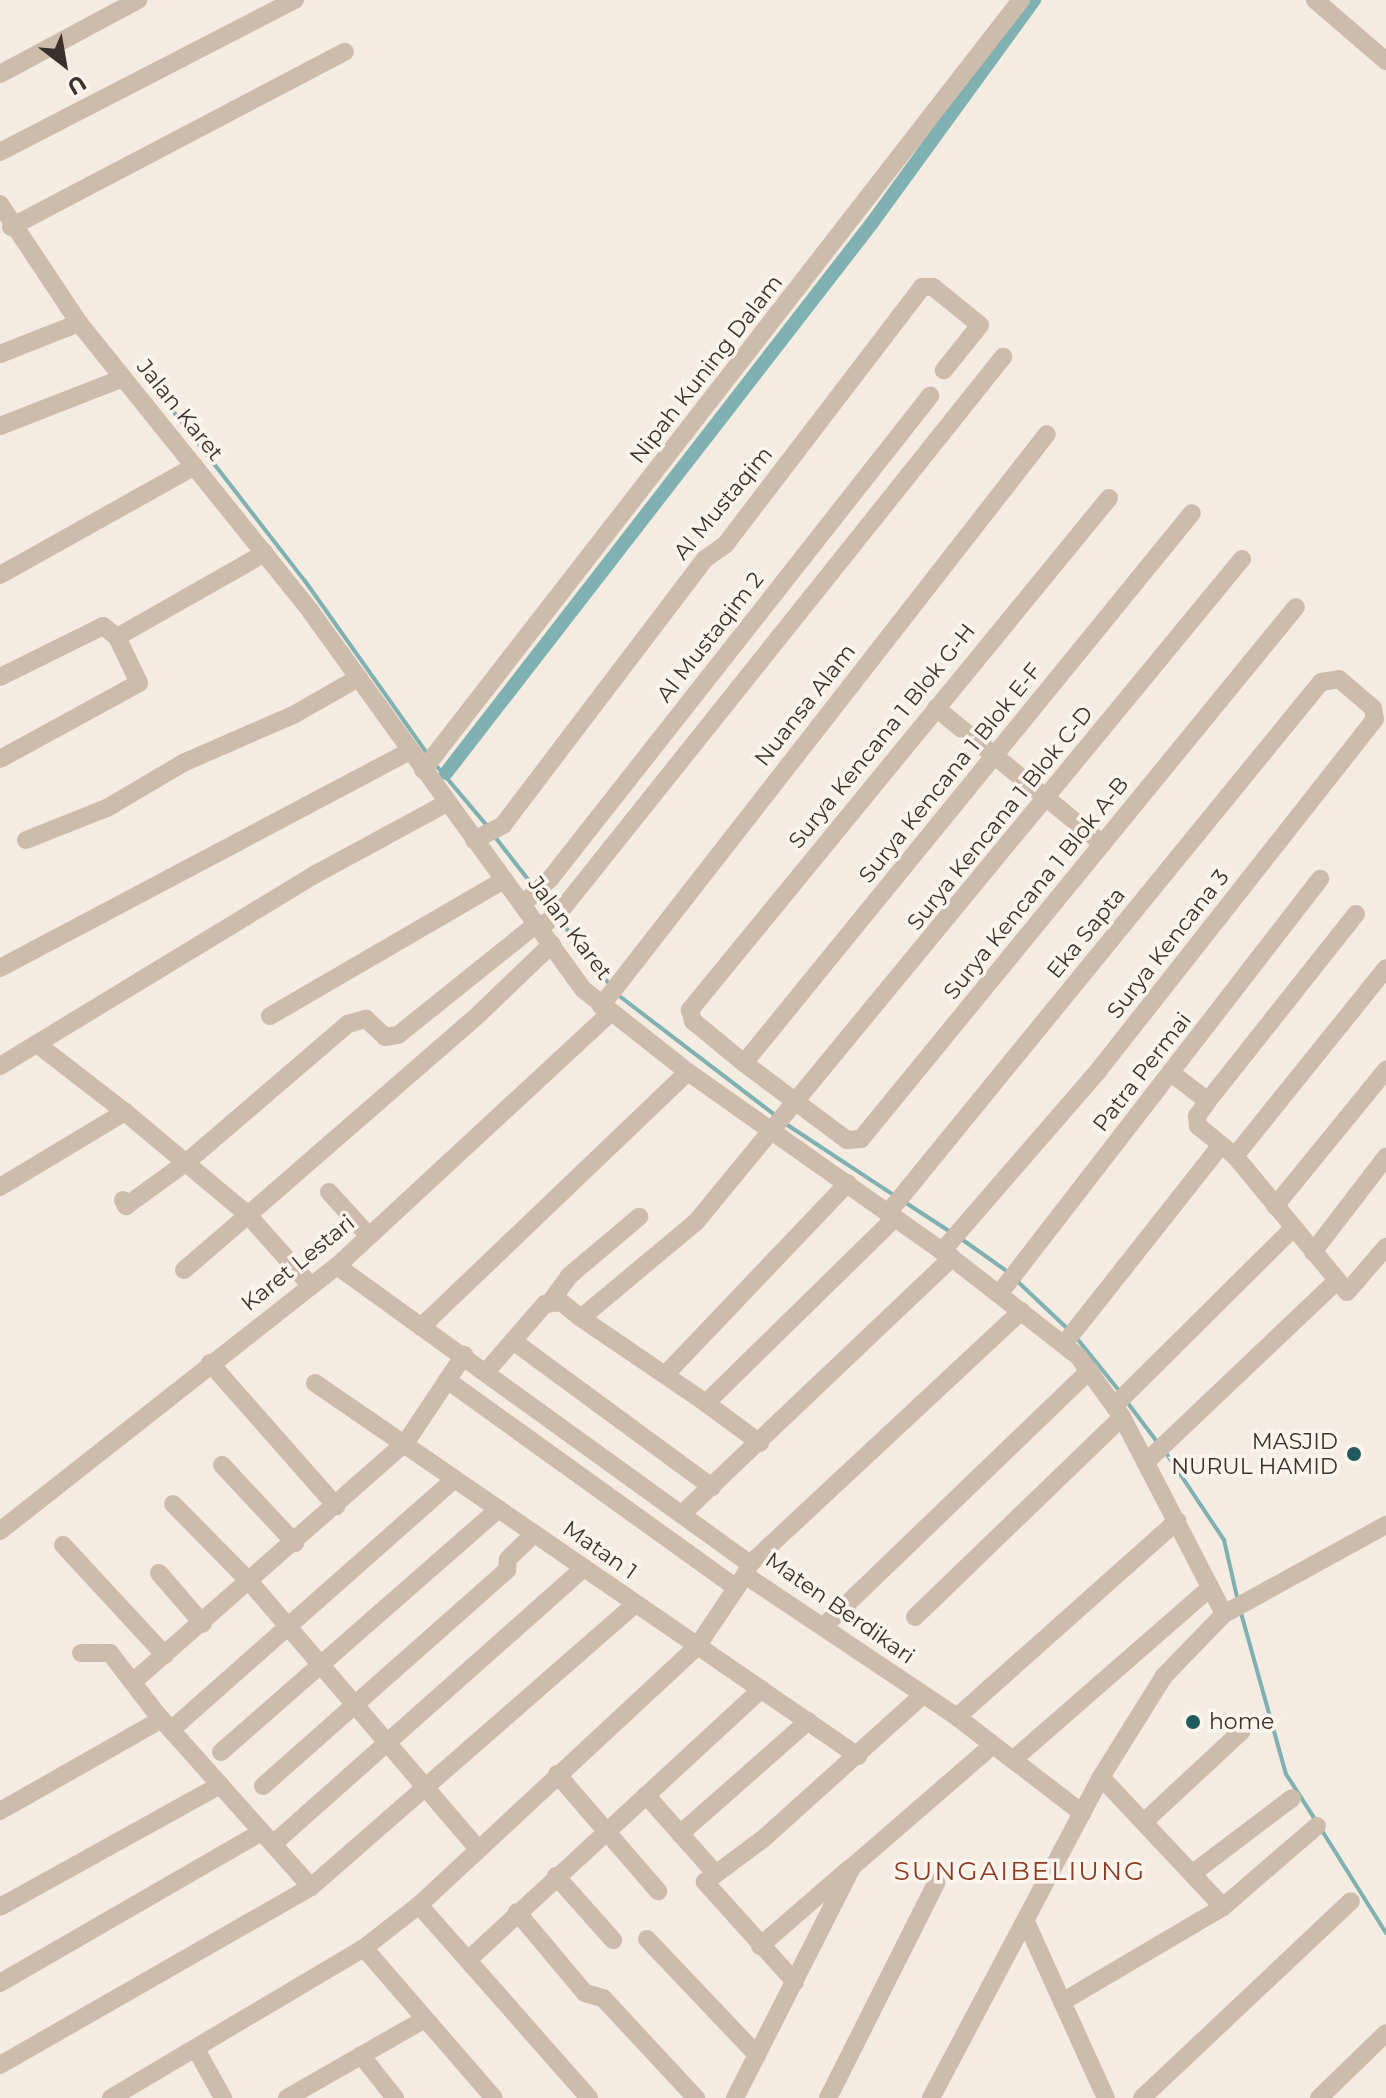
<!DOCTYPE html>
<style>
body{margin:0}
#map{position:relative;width:1386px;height:2098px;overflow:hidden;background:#f4ebe1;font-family:Montserrat,sans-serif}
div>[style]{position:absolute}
.stream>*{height:4px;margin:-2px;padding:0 2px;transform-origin:2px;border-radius:2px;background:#7fb0b2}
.canal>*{height:14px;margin:-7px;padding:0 7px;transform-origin:7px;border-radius:7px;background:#7fb0b2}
.minor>*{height:18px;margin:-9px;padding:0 9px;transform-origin:9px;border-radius:9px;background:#cdbbac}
.dots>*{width:22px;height:22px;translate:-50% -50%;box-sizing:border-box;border:4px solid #fbf5ee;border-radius:50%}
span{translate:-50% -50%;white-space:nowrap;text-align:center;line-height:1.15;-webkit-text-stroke:7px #fbf5ee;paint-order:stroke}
.street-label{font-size:22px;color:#3b302b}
.poi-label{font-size:22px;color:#3b302b}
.right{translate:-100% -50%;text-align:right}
.left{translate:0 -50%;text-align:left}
.quarter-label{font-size:26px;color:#8c3b22;letter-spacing:2px}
.north{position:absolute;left:24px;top:24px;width:80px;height:80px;-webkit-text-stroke:6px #fbf5ee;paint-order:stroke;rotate:149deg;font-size:22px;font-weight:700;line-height:32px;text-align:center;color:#3b302b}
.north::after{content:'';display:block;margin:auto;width:28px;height:36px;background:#3b302b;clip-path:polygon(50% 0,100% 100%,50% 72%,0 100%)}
</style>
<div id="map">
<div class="stream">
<i style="left:173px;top:411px;width:215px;rotate:52.2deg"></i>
<i style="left:305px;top:581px;width:214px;rotate:54.7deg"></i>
<i style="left:434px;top:763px;width:84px;rotate:49.8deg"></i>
<i style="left:495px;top:837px;width:63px;rotate:52deg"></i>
<i style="left:539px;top:894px;width:23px;rotate:50deg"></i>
<i style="left:559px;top:919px;width:83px;rotate:52.3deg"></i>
<i style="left:618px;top:995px;width:199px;rotate:37.4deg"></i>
<i style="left:786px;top:1124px;width:131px;rotate:33.4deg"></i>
<i style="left:903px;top:1201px;width:59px;rotate:33.1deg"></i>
<i style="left:960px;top:1238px;width:59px;rotate:35.3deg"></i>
<i style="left:1017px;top:1281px;width:71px;rotate:43.3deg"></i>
<i style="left:1075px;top:1336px;width:72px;rotate:51.2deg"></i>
<i style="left:1127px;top:1402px;width:51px;rotate:52.9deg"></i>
<i style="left:1166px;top:1453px;width:105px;rotate:56.3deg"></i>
<i style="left:1224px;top:1540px;width:63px;rotate:77.1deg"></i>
<i style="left:1241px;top:1613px;width:167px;rotate:74.4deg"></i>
<i style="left:1286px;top:1774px;width:56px;rotate:57.4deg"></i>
<i style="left:1321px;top:1829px;width:123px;rotate:58deg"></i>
</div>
<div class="canal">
<i style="left:446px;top:773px;width:696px;rotate:-52.24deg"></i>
<i style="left:872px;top:223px;width:276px;rotate:-54deg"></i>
</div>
<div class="minor">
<i style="left:1315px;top:0;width:94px;rotate:40.7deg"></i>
<i style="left:0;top:74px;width:157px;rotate:-28.2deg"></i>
<i style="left:0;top:152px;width:332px;rotate:-27.3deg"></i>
<i style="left:0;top:204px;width:143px;rotate:56.4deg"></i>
<i style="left:79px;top:323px;width:371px;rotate:51.2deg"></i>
<i style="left:311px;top:612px;width:466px;rotate:54.2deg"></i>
<i style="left:584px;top:990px;width:132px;rotate:38.3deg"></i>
<i style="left:688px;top:1072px;width:323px;rotate:35.2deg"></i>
<i style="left:952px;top:1258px;width:160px;rotate:37.9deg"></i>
<i style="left:1078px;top:1356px;width:75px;rotate:54.2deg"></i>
<i style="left:1122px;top:1417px;width:222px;rotate:62.6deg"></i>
<i style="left:11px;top:227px;width:377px;rotate:-27.7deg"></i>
<i style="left:0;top:354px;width:85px;rotate:-21.4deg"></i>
<i style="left:0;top:426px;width:132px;rotate:-21.3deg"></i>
<i style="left:1109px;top:498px;width:662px;rotate:129.3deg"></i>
<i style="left:690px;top:1010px;width:11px;rotate:75deg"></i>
<i style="left:693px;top:1021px;width:66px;rotate:39.5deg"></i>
<i style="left:744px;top:1063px;width:129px;rotate:36.8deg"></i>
<i style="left:847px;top:1140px;width:14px;rotate:-4deg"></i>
<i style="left:861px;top:1139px;width:687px;rotate:-50.73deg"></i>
<i style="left:0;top:575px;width:223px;rotate:-29.2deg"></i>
<i style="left:117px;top:637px;width:170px;rotate:-29.6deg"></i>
<i style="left:0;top:677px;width:115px;rotate:-26.3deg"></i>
<i style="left:103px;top:626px;width:18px;rotate:38deg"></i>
<i style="left:117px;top:637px;width:51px;rotate:64.4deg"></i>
<i style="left:139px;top:683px;width:158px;rotate:151.3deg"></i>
<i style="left:936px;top:708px;width:215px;rotate:39.2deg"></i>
<i style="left:423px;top:770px;width:975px;rotate:-52.17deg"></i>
<i style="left:26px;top:840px;width:87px;rotate:-21.6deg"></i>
<i style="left:107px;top:808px;width:88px;rotate:-30.6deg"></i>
<i style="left:183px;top:763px;width:122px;rotate:-23.6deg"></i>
<i style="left:295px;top:714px;width:73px;rotate:-29.7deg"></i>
<i style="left:474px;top:840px;width:33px;rotate:-27deg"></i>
<i style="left:503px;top:825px;width:334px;rotate:-52.8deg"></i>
<i style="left:705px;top:559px;width:24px;rotate:-35deg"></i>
<i style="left:725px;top:545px;width:325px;rotate:-52.6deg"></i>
<i style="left:922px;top:287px;width:11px"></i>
<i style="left:933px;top:287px;width:60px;rotate:39deg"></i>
<i style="left:980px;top:325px;width:58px;rotate:128.7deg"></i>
<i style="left:523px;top:904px;width:37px;rotate:-43deg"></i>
<i style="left:550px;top:879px;width:615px;rotate:-51.81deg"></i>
<i style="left:1356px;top:914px;width:238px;rotate:128.4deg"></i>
<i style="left:1208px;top:1101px;width:19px;rotate:126deg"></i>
<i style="left:1197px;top:1116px;width:10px;rotate:84deg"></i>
<i style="left:1198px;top:1126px;width:48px;rotate:39deg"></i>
<i style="left:1235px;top:1156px;width:241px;rotate:-51.2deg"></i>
<i style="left:540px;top:927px;width:24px;rotate:-36deg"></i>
<i style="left:559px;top:913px;width:712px;rotate:-51.39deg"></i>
<i style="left:0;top:968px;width:464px;rotate:-27.9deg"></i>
<i style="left:601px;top:1006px;width:725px;rotate:-52.06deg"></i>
<i style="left:270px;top:1016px;width:271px;rotate:-30.2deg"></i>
<i style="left:37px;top:1044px;width:111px;rotate:37.7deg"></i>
<i style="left:744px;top:1063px;width:709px;rotate:-50.84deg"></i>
<i style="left:0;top:1066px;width:370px;rotate:-31.3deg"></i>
<i style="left:316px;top:874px;width:149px;rotate:-28.5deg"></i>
<i style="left:1171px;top:1073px;width:46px;rotate:37.1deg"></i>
<i style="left:1235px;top:1156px;width:176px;rotate:50.5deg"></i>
<i style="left:1347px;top:1292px;width:60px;rotate:-49.1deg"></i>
<i style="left:0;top:1187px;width:146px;rotate:-31deg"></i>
<i style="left:125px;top:1112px;width:160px;rotate:39.9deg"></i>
<i style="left:248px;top:1215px;width:306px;rotate:-41deg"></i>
<i style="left:479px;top:1014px;width:101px;rotate:-43.8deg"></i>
<i style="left:329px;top:1192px;width:59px;rotate:47.7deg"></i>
<i style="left:123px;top:1200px;width:7px;rotate:63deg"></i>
<i style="left:126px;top:1206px;width:77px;rotate:-36deg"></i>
<i style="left:188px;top:1161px;width:211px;rotate:-40.6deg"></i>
<i style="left:348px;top:1024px;width:19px;rotate:-16deg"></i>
<i style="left:366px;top:1019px;width:26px;rotate:43deg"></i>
<i style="left:385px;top:1037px;width:13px;rotate:-9deg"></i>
<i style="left:398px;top:1035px;width:179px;rotate:-38.7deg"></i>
<i style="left:1275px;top:1206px;width:176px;rotate:-50.8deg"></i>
<i style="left:888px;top:1213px;width:685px;rotate:-50.8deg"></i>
<i style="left:1321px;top:682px;width:18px;rotate:-9deg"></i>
<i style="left:1339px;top:679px;width:45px;rotate:40.5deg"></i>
<i style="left:1373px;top:708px;width:11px;rotate:80deg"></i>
<i style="left:1375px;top:719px;width:447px;rotate:128.2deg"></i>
<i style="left:1099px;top:1070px;width:240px;rotate:130.9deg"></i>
<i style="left:1313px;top:1252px;width:120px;rotate:-52.5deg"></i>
<i style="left:337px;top:1266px;width:509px;rotate:35.81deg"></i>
<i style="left:750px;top:1564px;width:12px;rotate:114deg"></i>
<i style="left:745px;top:1575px;width:255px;rotate:33.8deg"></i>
<i style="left:957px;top:1717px;width:158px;rotate:37.5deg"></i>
<i style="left:184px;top:1270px;width:84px;rotate:-40.7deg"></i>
<i style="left:248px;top:1215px;width:95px;rotate:48.4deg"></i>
<i style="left:999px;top:1294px;width:525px;rotate:-52.28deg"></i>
<i style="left:551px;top:1301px;width:31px;rotate:-54deg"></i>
<i style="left:569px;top:1276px;width:92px;rotate:-40.1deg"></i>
<i style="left:581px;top:1318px;width:102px;rotate:34.2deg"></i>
<i style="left:421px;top:1327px;width:369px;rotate:-43.7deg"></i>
<i style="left:513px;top:1341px;width:247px;rotate:36.3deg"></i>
<i style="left:1064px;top:1344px;width:253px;rotate:-51.7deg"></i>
<i style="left:210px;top:1363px;width:191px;rotate:48.6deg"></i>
<i style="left:486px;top:1372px;width:90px;rotate:-49.1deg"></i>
<i style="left:545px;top:1304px;width:16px;rotate:-7deg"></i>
<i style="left:561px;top:1302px;width:26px;rotate:39deg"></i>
<i style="left:581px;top:1318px;width:150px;rotate:-39.9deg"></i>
<i style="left:696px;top:1222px;width:859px;rotate:-50.53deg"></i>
<i style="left:447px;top:1380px;width:356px;rotate:35.7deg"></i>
<i style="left:315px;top:1383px;width:659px;rotate:34.49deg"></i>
<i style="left:706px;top:1403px;width:50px;rotate:-145.7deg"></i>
<i style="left:665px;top:1375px;width:265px;rotate:-46.4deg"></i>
<i style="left:1115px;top:1405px;width:251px;rotate:-44.8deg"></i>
<i style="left:760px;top:1443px;width:67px;rotate:-143.5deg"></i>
<i style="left:706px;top:1403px;width:264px;rotate:-44.4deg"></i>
<i style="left:1147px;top:1461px;width:262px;rotate:-43.5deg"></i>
<i style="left:222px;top:1465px;width:107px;rotate:46.9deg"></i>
<i style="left:173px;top:1504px;width:110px;rotate:45.4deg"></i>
<i style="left:250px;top:1582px;width:350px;rotate:49.5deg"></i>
<i style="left:683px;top:1513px;width:371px;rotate:-43.5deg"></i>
<i style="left:0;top:1531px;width:429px;rotate:-38.2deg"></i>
<i style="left:337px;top:1266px;width:372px;rotate:-42.8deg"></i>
<i style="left:63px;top:1545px;width:150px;rotate:47.2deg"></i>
<i style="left:750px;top:1564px;width:371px;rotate:-43deg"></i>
<i style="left:159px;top:1573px;width:67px;rotate:49.2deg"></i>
<i style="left:915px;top:1617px;width:288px;rotate:-44deg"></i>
<i style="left:824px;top:1626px;width:369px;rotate:-43.9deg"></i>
<i style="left:81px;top:1653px;width:29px"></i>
<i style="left:110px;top:1653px;width:76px;rotate:52.5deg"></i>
<i style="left:156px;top:1713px;width:233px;rotate:48.3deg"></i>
<i style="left:134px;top:1681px;width:362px;rotate:-41.3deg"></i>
<i style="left:406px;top:1442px;width:105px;rotate:-56.3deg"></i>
<i style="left:957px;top:1717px;width:295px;rotate:-41.7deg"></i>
<i style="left:171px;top:1730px;width:379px;rotate:-41.5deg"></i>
<i style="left:221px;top:1752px;width:369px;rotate:-41.2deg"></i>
<i style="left:1014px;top:1759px;width:260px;rotate:-41.1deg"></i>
<i style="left:557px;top:1774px;width:155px;rotate:49.2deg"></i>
<i style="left:1101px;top:1777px;width:178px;rotate:46.8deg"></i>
<i style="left:263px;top:1786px;width:326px;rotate:-41.5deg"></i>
<i style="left:507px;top:1570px;width:11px;rotate:-85deg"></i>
<i style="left:508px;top:1559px;width:36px;rotate:-44deg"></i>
<i style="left:646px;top:1795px;width:104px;rotate:48.5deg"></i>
<i style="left:0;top:1811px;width:186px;rotate:-29.6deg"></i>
<i style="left:1145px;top:1821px;width:132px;rotate:-42.9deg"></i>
<i style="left:680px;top:1834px;width:171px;rotate:-41.4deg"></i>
<i style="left:273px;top:1844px;width:416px;rotate:-41.6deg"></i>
<i style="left:1193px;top:1873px;width:124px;rotate:-37.1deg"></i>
<i style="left:556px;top:1876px;width:86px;rotate:48.3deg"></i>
<i style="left:419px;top:1905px;width:257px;rotate:48.6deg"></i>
<i style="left:0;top:1907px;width:252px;rotate:-29deg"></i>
<i style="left:517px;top:1912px;width:106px;rotate:50deg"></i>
<i style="left:585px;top:1993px;width:19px;rotate:16deg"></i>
<i style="left:603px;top:1998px;width:137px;rotate:47.1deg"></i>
<i style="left:1026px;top:1922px;width:193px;rotate:65.6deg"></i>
<i style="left:647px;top:1939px;width:160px;rotate:46.5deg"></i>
<i style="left:760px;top:1946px;width:118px;rotate:-40.9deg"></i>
<i style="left:364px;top:1948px;width:198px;rotate:49.1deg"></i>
<i style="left:469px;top:1959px;width:398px;rotate:-42.7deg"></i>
<i style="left:795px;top:1982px;width:135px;rotate:-132deg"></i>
<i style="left:705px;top:1882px;width:72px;rotate:-36.6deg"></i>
<i style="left:763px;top:1839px;width:214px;rotate:-42deg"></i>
<i style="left:0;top:1983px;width:302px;rotate:-30deg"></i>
<i style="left:1062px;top:2002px;width:187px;rotate:-30.5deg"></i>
<i style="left:1223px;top:1907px;width:124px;rotate:-40.8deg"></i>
<i style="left:197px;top:2051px;width:54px;rotate:61deg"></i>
<i style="left:361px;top:2055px;width:55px;rotate:51.7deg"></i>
<i style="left:0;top:2065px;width:358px;rotate:-29.8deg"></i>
<i style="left:311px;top:1887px;width:430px;rotate:-41.1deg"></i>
<i style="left:111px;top:2098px;width:294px;rotate:-30.7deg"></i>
<i style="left:364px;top:1948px;width:70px;rotate:-38deg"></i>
<i style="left:419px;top:1905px;width:378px;rotate:-42.9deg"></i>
<i style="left:696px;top:1648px;width:88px;rotate:-56.1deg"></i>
<i style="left:287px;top:2098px;width:159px;rotate:-29.8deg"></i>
<i style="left:735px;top:2098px;width:259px;rotate:-63.1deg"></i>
<i style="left:852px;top:1867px;width:186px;rotate:-40.9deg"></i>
<i style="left:828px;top:2098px;width:241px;rotate:-63.3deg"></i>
<i style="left:931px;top:2098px;width:363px;rotate:-62.1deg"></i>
<i style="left:1101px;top:1777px;width:119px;rotate:-58deg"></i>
<i style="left:1164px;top:1676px;width:86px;rotate:-45.9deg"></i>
<i style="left:1224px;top:1614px;width:185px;rotate:-28.8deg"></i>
<i style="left:1142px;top:2098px;width:287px;rotate:-43.3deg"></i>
<i style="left:1319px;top:2098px;width:93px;rotate:-44.1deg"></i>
</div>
<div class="dots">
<i style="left:1354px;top:1454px;background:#1f5a5e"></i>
<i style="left:1193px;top:1722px;background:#1f5a5e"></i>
</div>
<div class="street-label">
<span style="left:706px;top:369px;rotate:-52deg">Nipah Kuning Dalam</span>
<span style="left:180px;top:410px;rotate:51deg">Jalan Karet</span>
<span style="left:723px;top:503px;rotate:-50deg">Al Mustaqim</span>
<span style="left:710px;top:637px;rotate:-52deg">Al Mustaqim 2</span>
<span style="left:805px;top:705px;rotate:-52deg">Nuansa Alam</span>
<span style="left:882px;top:736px;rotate:-51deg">Surya Kencana 1 Blok G-H</span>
<span style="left:950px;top:773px;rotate:-51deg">Surya Kencana 1 Blok E-F</span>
<span style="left:1000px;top:818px;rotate:-51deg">Surya Kencana 1 Blok C-D</span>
<span style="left:1036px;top:888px;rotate:-51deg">Surya Kencana 1 Blok A-B</span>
<span style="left:570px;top:928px;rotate:53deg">Jalan Karet</span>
<span style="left:1086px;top:933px;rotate:-51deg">Eka Sapta</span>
<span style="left:1168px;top:944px;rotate:-52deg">Surya Kencana 3</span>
<span style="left:1142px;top:1072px;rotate:-52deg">Patra Permai</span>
<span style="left:298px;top:1263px;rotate:-39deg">Karet Lestari</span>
<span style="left:600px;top:1550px;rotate:35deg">Matan 1</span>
<span style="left:840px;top:1608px;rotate:35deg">Maten Berdikari</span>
</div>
<div class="poi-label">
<span class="right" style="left:1338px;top:1454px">MASJID<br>NURUL HAMID</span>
<span class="left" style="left:1209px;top:1722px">home</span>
</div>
<div class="quarter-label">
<span style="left:1020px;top:1872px">SUNGAIBELIUNG</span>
</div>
<div class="north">U</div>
</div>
